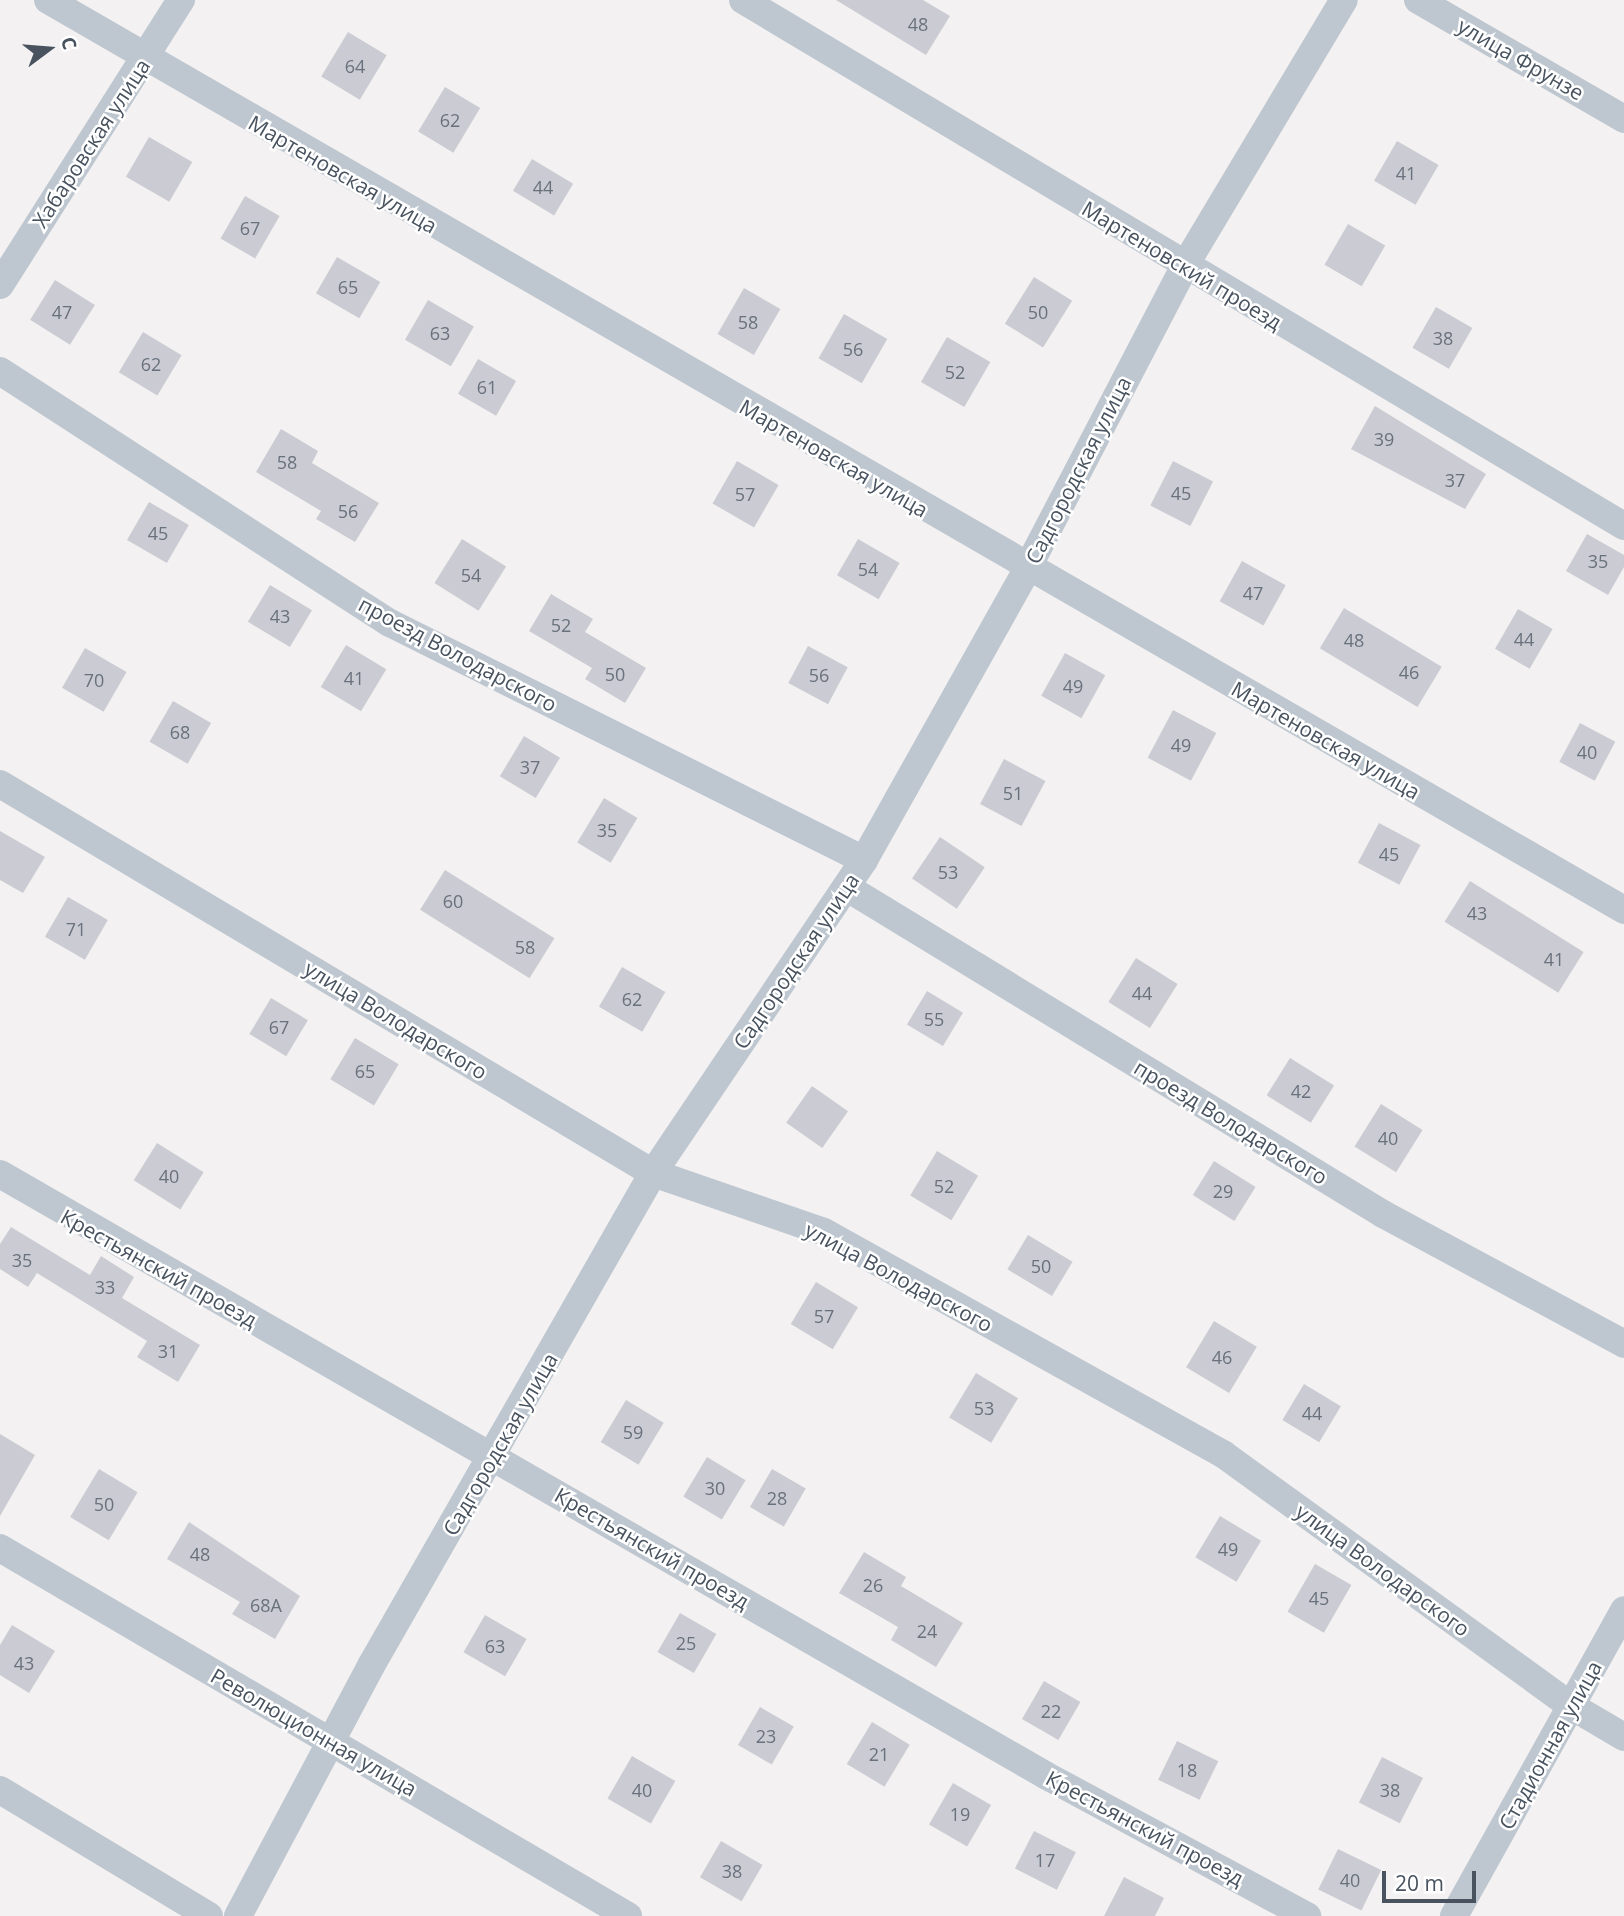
<!DOCTYPE html>
<meta charset="utf-8">
<style>
body{margin:0}
#map{position:relative;width:1624px;height:1916px;overflow:hidden;background:#f3f1f1;font-family:"Open Sans",sans-serif}
div>[style]{position:absolute}
.building>*{inset:0;background:#cbccd3;transform-origin:0 0}
.street>*{height:28px;margin:-14px;padding:0 14px;transform-origin:14px;border-radius:14px;background:#bec7d0}
span{translate:-50% -50%;white-space:nowrap;text-align:center;line-height:1.15;-webkit-text-stroke:5px #fff;paint-order:stroke}
.number-label{font-size:18px;color:#69717c}
.number-label span{-webkit-text-stroke-width:0}
.street-label{font-size:21px;color:#48535f}
.north{position:absolute;left:14px;top:14px;width:70px;height:70px;-webkit-text-stroke:5px #fff;paint-order:stroke;rotate:74deg;font-size:19px;font-weight:700;line-height:28px;text-align:center;color:#48535f}
.north::after{content:'';display:block;margin:auto;width:24px;height:32px;background:#48535f;clip-path:polygon(50% 0,100% 100%,50% 72%,0 100%)}
.scale{position:absolute;left:1382px;top:1871px;width:94px;height:32px;box-sizing:border-box;border:4px solid #48535f;border-top:0;padding-left:9px;font-size:21px;line-height:24px;white-space:nowrap;color:#48535f;-webkit-text-stroke:5px #fff;paint-order:stroke}
</style>
<div id="map">
<div class="building">
<i style="clip-path:polygon(836px 0,923px 0,950px 16px,926px 55px)"></i>
<i style="left:348px;top:32px;width:45px;height:52px;rotate:31deg"></i>
<i style="left:445px;top:87px;width:41px;height:52px;rotate:31deg"></i>
<i style="left:149px;top:137px;width:50px;height:46px;rotate:30deg"></i>
<i style="left:1397px;top:141px;width:48px;height:46px;rotate:30deg"></i>
<i style="left:532px;top:159px;width:48px;height:37px;rotate:31deg"></i>
<i style="left:245px;top:196px;width:40px;height:49px;rotate:30deg"></i>
<i style="left:1348px;top:224px;width:43px;height:47px;rotate:30deg"></i>
<i style="left:337px;top:257px;width:50px;height:42px;rotate:30deg"></i>
<i style="left:1034px;top:277px;width:45px;height:55px;rotate:32deg"></i>
<i style="left:55px;top:280px;width:47px;height:47px;rotate:32deg"></i>
<i style="left:744px;top:288px;width:42px;height:53px;rotate:30deg"></i>
<i style="left:428px;top:300px;width:53px;height:46px;rotate:30deg"></i>
<i style="left:1436px;top:307px;width:42px;height:47px;rotate:30deg"></i>
<i style="left:844px;top:314px;width:50px;height:51px;rotate:30deg"></i>
<i style="left:143px;top:332px;width:45px;height:47px;rotate:31deg"></i>
<i style="left:947px;top:337px;width:50px;height:52px;rotate:30deg"></i>
<i style="left:478px;top:359px;width:44px;height:40px;rotate:30deg"></i>
<i style="clip-path:polygon(1375px 406px,1486px 474px,1465px 509px,1351px 449px)"></i>
<i style="clip-path:polygon(281px 429px,318px 451px,312px 463px,379px 503px,355px 542px,316px 519px,321px 511px,256px 472px)"></i>
<i style="left:737px;top:461px;width:48px;height:49px;rotate:30deg"></i>
<i style="left:1173px;top:461px;width:45px;height:50px;rotate:27deg"></i>
<i style="left:149px;top:502px;width:46px;height:44px;rotate:30deg"></i>
<i style="clip-path:polygon(1587px 534px,1624px 555px,1624px 567px,1608px 595px,1566px 571px)"></i>
<i style="left:462px;top:539px;width:52px;height:52px;rotate:32deg"></i>
<i style="left:858px;top:539px;width:48px;height:42px;rotate:30deg"></i>
<i style="left:1242px;top:561px;width:50px;height:46px;rotate:29deg"></i>
<i style="left:270px;top:585px;width:49px;height:43px;rotate:31deg"></i>
<i style="clip-path:polygon(551px 594px,593px 619px,585px 632px,646px 668px,625px 703px,585px 679px,592px 668px,529px 631px)"></i>
<i style="left:1344px;top:608px;width:114px;height:47px;rotate:31deg"></i>
<i style="left:1518px;top:609px;width:40px;height:46px;rotate:30deg"></i>
<i style="left:346px;top:645px;width:47px;height:49px;rotate:31deg"></i>
<i style="left:808px;top:646px;width:45px;height:42px;rotate:28deg"></i>
<i style="left:85px;top:648px;width:48px;height:46px;rotate:30deg"></i>
<i style="left:1065px;top:653px;width:46px;height:49px;rotate:29deg"></i>
<i style="left:173px;top:701px;width:44px;height:47px;rotate:30deg"></i>
<i style="left:1173px;top:710px;width:49px;height:54px;rotate:28deg"></i>
<i style="left:1580px;top:723px;width:40px;height:44px;rotate:28deg"></i>
<i style="left:524px;top:736px;width:42px;height:47px;rotate:31deg"></i>
<i style="left:1004px;top:759px;width:47px;height:51px;rotate:28deg"></i>
<i style="left:604px;top:798px;width:39px;height:52px;rotate:31deg"></i>
<i style="left:1379px;top:823px;width:47px;height:45px;rotate:28deg"></i>
<i style="clip-path:polygon(0 831px,45px 857px,23px 893px,0 880px)"></i>
<i style="left:940px;top:837px;width:54px;height:50px;rotate:34deg"></i>
<i style="left:445px;top:870px;width:129px;height:47px;rotate:32deg"></i>
<i style="left:1470px;top:881px;width:134px;height:48px;rotate:32deg"></i>
<i style="left:68px;top:897px;width:46px;height:46px;rotate:30deg"></i>
<i style="left:1136px;top:958px;width:49px;height:52px;rotate:32deg"></i>
<i style="left:622px;top:967px;width:50px;height:46px;rotate:30deg"></i>
<i style="left:927px;top:991px;width:42px;height:39px;rotate:31deg"></i>
<i style="left:271px;top:998px;width:43px;height:42px;rotate:31deg"></i>
<i style="left:355px;top:1038px;width:51px;height:48px;rotate:31deg"></i>
<i style="left:1290px;top:1058px;width:52px;height:44px;rotate:32deg"></i>
<i style="left:812px;top:1086px;width:44px;height:45px;rotate:35deg"></i>
<i style="left:1381px;top:1104px;width:49px;height:50px;rotate:32deg"></i>
<i style="left:157px;top:1143px;width:55px;height:44px;rotate:32deg"></i>
<i style="left:937px;top:1151px;width:48px;height:52px;rotate:31deg"></i>
<i style="left:1214px;top:1161px;width:49px;height:40px;rotate:32deg"></i>
<i style="clip-path:polygon(11px 1227px,90px 1275px,101px 1256px,134px 1277px,122px 1298px,200px 1345px,178px 1382px,137px 1357px,147px 1341px,37px 1273px,28px 1287px,0 1269px,0 1244px)"></i>
<i style="left:1028px;top:1235px;width:52px;height:40px;rotate:31deg"></i>
<i style="left:816px;top:1282px;width:49px;height:49px;rotate:31deg"></i>
<i style="left:1214px;top:1321px;width:50px;height:54px;rotate:31deg"></i>
<i style="left:976px;top:1373px;width:49px;height:52px;rotate:31deg"></i>
<i style="left:1304px;top:1384px;width:43px;height:42px;rotate:31deg"></i>
<i style="left:626px;top:1400px;width:44px;height:49px;rotate:31deg"></i>
<i style="clip-path:polygon(0 1434px,35px 1455px,0 1516px)"></i>
<i style="left:707px;top:1457px;width:45px;height:46px;rotate:31deg"></i>
<i style="left:99px;top:1469px;width:45px;height:56px;rotate:31deg"></i>
<i style="left:772px;top:1469px;width:39px;height:44px;rotate:30deg"></i>
<i style="left:1220px;top:1516px;width:48px;height:48px;rotate:31deg"></i>
<i style="clip-path:polygon(189px 1522px,300px 1596px,275px 1639px,232px 1614px,240px 1602px,167px 1559px)"></i>
<i style="clip-path:polygon(864px 1552px,906px 1577px,901px 1586px,963px 1623px,936px 1667px,891px 1640px,898px 1627px,839px 1593px)"></i>
<i style="left:1315px;top:1564px;width:42px;height:55px;rotate:30deg"></i>
<i style="left:680px;top:1613px;width:42px;height:45px;rotate:30deg"></i>
<i style="left:485px;top:1615px;width:48px;height:43px;rotate:30deg"></i>
<i style="clip-path:polygon(12px 1625px,55px 1651px,29px 1693px,0 1675px,0 1645px)"></i>
<i style="left:1044px;top:1681px;width:42px;height:44px;rotate:30deg"></i>
<i style="left:760px;top:1707px;width:39px;height:44px;rotate:30deg"></i>
<i style="left:872px;top:1722px;width:44px;height:49px;rotate:31deg"></i>
<i style="left:1177px;top:1741px;width:46px;height:43px;rotate:26deg"></i>
<i style="left:632px;top:1756px;width:50px;height:49px;rotate:30deg"></i>
<i style="left:1382px;top:1757px;width:46px;height:51px;rotate:27deg"></i>
<i style="left:953px;top:1783px;width:44px;height:48px;rotate:30deg"></i>
<i style="left:1034px;top:1831px;width:47px;height:42px;rotate:27deg"></i>
<i style="left:721px;top:1841px;width:48px;height:42px;rotate:30deg"></i>
<i style="left:1338px;top:1849px;width:48px;height:45px;rotate:26deg"></i>
<i style="clip-path:polygon(1124px 1877px,1164px 1898px,1155px 1916px,1104px 1916px)"></i>
</div>
<div class="street">
<i style="left:48px;top:0;width:1820px;rotate:30deg"></i>
<i style="left:743px;top:0;width:1026px;rotate:30.84deg"></i>
<i style="left:1418px;top:0;width:238px;rotate:30deg"></i>
<i style="left:0;top:285px;width:338px;rotate:-57.6deg"></i>
<i style="left:0;top:371px;width:464px;rotate:32.9deg"></i>
<i style="left:390px;top:623px;width:530px;rotate:26.57deg"></i>
<i style="left:0;top:784px;width:760px;rotate:30.78deg"></i>
<i style="left:653px;top:1173px;width:181px;rotate:19deg"></i>
<i style="left:824px;top:1232px;width:457px;rotate:29.1deg"></i>
<i style="left:1223px;top:1454px;width:432px;rotate:35.9deg"></i>
<i style="left:1573px;top:1707px;width:59px;rotate:30.5deg"></i>
<i style="left:846px;top:887px;width:629px;rotate:31.34deg"></i>
<i style="left:1383px;top:1214px;width:274px;rotate:28.3deg"></i>
<i style="left:0;top:1174px;width:1205px;rotate:29.9deg"></i>
<i style="left:1045px;top:1775px;width:298px;rotate:28.3deg"></i>
<i style="left:0;top:1548px;width:728px;rotate:30.37deg"></i>
<i style="left:0;top:1790px;width:244px;rotate:31.1deg"></i>
<i style="left:238px;top:1916px;width:285px;rotate:-62deg"></i>
<i style="left:372px;top:1664px;width:566px;rotate:-60.22deg"></i>
<i style="left:653px;top:1173px;width:377px;rotate:-56deg"></i>
<i style="left:864px;top:860px;width:334px;rotate:-60.7deg"></i>
<i style="left:1027px;top:569px;width:340px;rotate:-62.5deg"></i>
<i style="left:1184px;top:267px;width:311px;rotate:-59.1deg"></i>
<i style="left:1454px;top:1916px;width:350px;rotate:-60.9deg"></i>
</div>
<div class="number-label">
<span style="left:918px;top:24px">48</span>
<span style="left:355px;top:66px">64</span>
<span style="left:450px;top:120px">62</span>
<span style="left:1406px;top:173px">41</span>
<span style="left:543px;top:187px">44</span>
<span style="left:250px;top:228px">67</span>
<span style="left:348px;top:287px">65</span>
<span style="left:62px;top:312px">47</span>
<span style="left:1038px;top:312px">50</span>
<span style="left:748px;top:322px">58</span>
<span style="left:440px;top:333px">63</span>
<span style="left:1443px;top:338px">38</span>
<span style="left:853px;top:349px">56</span>
<span style="left:151px;top:364px">62</span>
<span style="left:955px;top:372px">52</span>
<span style="left:487px;top:387px">61</span>
<span style="left:1384px;top:439px">39</span>
<span style="left:287px;top:462px">58</span>
<span style="left:1455px;top:480px">37</span>
<span style="left:1181px;top:493px">45</span>
<span style="left:745px;top:494px">57</span>
<span style="left:348px;top:511px">56</span>
<span style="left:158px;top:533px">45</span>
<span style="left:1598px;top:561px">35</span>
<span style="left:868px;top:569px">54</span>
<span style="left:471px;top:575px">54</span>
<span style="left:1253px;top:593px">47</span>
<span style="left:280px;top:616px">43</span>
<span style="left:561px;top:625px">52</span>
<span style="left:1524px;top:639px">44</span>
<span style="left:1354px;top:640px">48</span>
<span style="left:1409px;top:672px">46</span>
<span style="left:615px;top:674px">50</span>
<span style="left:819px;top:675px">56</span>
<span style="left:354px;top:678px">41</span>
<span style="left:94px;top:680px">70</span>
<span style="left:1073px;top:686px">49</span>
<span style="left:180px;top:732px">68</span>
<span style="left:1181px;top:745px">49</span>
<span style="left:1587px;top:752px">40</span>
<span style="left:530px;top:767px">37</span>
<span style="left:1013px;top:793px">51</span>
<span style="left:607px;top:830px">35</span>
<span style="left:1389px;top:854px">45</span>
<span style="left:948px;top:872px">53</span>
<span style="left:453px;top:901px">60</span>
<span style="left:1477px;top:913px">43</span>
<span style="left:76px;top:929px">71</span>
<span style="left:525px;top:947px">58</span>
<span style="left:1554px;top:959px">41</span>
<span style="left:1142px;top:993px">44</span>
<span style="left:632px;top:999px">62</span>
<span style="left:934px;top:1019px">55</span>
<span style="left:279px;top:1027px">67</span>
<span style="left:365px;top:1071px">65</span>
<span style="left:1301px;top:1091px">42</span>
<span style="left:1388px;top:1138px">40</span>
<span style="left:169px;top:1176px">40</span>
<span style="left:944px;top:1186px">52</span>
<span style="left:1223px;top:1191px">29</span>
<span style="left:22px;top:1260px">35</span>
<span style="left:1041px;top:1266px">50</span>
<span style="left:105px;top:1287px">33</span>
<span style="left:824px;top:1316px">57</span>
<span style="left:168px;top:1351px">31</span>
<span style="left:1222px;top:1357px">46</span>
<span style="left:984px;top:1408px">53</span>
<span style="left:1312px;top:1413px">44</span>
<span style="left:633px;top:1432px">59</span>
<span style="left:715px;top:1488px">30</span>
<span style="left:777px;top:1498px">28</span>
<span style="left:104px;top:1504px">50</span>
<span style="left:1228px;top:1549px">49</span>
<span style="left:200px;top:1554px">48</span>
<span style="left:873px;top:1585px">26</span>
<span style="left:1319px;top:1598px">45</span>
<span style="left:266px;top:1605px">68А</span>
<span style="left:927px;top:1631px">24</span>
<span style="left:686px;top:1643px">25</span>
<span style="left:495px;top:1646px">63</span>
<span style="left:24px;top:1663px">43</span>
<span style="left:1051px;top:1711px">22</span>
<span style="left:766px;top:1736px">23</span>
<span style="left:879px;top:1754px">21</span>
<span style="left:1187px;top:1770px">18</span>
<span style="left:642px;top:1790px">40</span>
<span style="left:1390px;top:1790px">38</span>
<span style="left:960px;top:1814px">19</span>
<span style="left:1045px;top:1860px">17</span>
<span style="left:732px;top:1871px">38</span>
<span style="left:1350px;top:1880px">40</span>
</div>
<div class="street-label">
<span style="left:1521px;top:59px;rotate:30deg">улица Фрунзе</span>
<span style="left:91px;top:143px;rotate:-57deg">Хабаровская улица</span>
<span style="left:343px;top:174px;rotate:30deg">Мартеновская улица</span>
<span style="left:1182px;top:265px;rotate:31deg">Мартеновский проезд</span>
<span style="left:834px;top:458px;rotate:30deg">Мартеновская улица</span>
<span style="left:1078px;top:470px;rotate:-63deg">Садгородская улица</span>
<span style="left:458px;top:654px;rotate:28deg">проезд Володарского</span>
<span style="left:1326px;top:740px;rotate:30deg">Мартеновская улица</span>
<span style="left:796px;top:961px;rotate:-56deg">Садгородская улица</span>
<span style="left:396px;top:1020px;rotate:31deg">улица Володарского</span>
<span style="left:1231px;top:1122px;rotate:31deg">проезд Володарского</span>
<span style="left:159px;top:1268px;rotate:29deg">Крестьянский проезд</span>
<span style="left:899px;top:1277px;rotate:28deg">улица Володарского</span>
<span style="left:500px;top:1444px;rotate:-60deg">Садгородская улица</span>
<span style="left:652px;top:1548px;rotate:30deg">Крестьянский проезд</span>
<span style="left:1383px;top:1570px;rotate:36deg">улица Володарского</span>
<span style="left:314px;top:1732px;rotate:30deg">Революционная улица</span>
<span style="left:1550px;top:1745px;rotate:-61deg">Стадионная улица</span>
<span style="left:1145px;top:1828px;rotate:28deg">Крестьянский проезд</span>
</div>
<div class="north">С</div>
<div class="scale">20 m</div>
</div>
